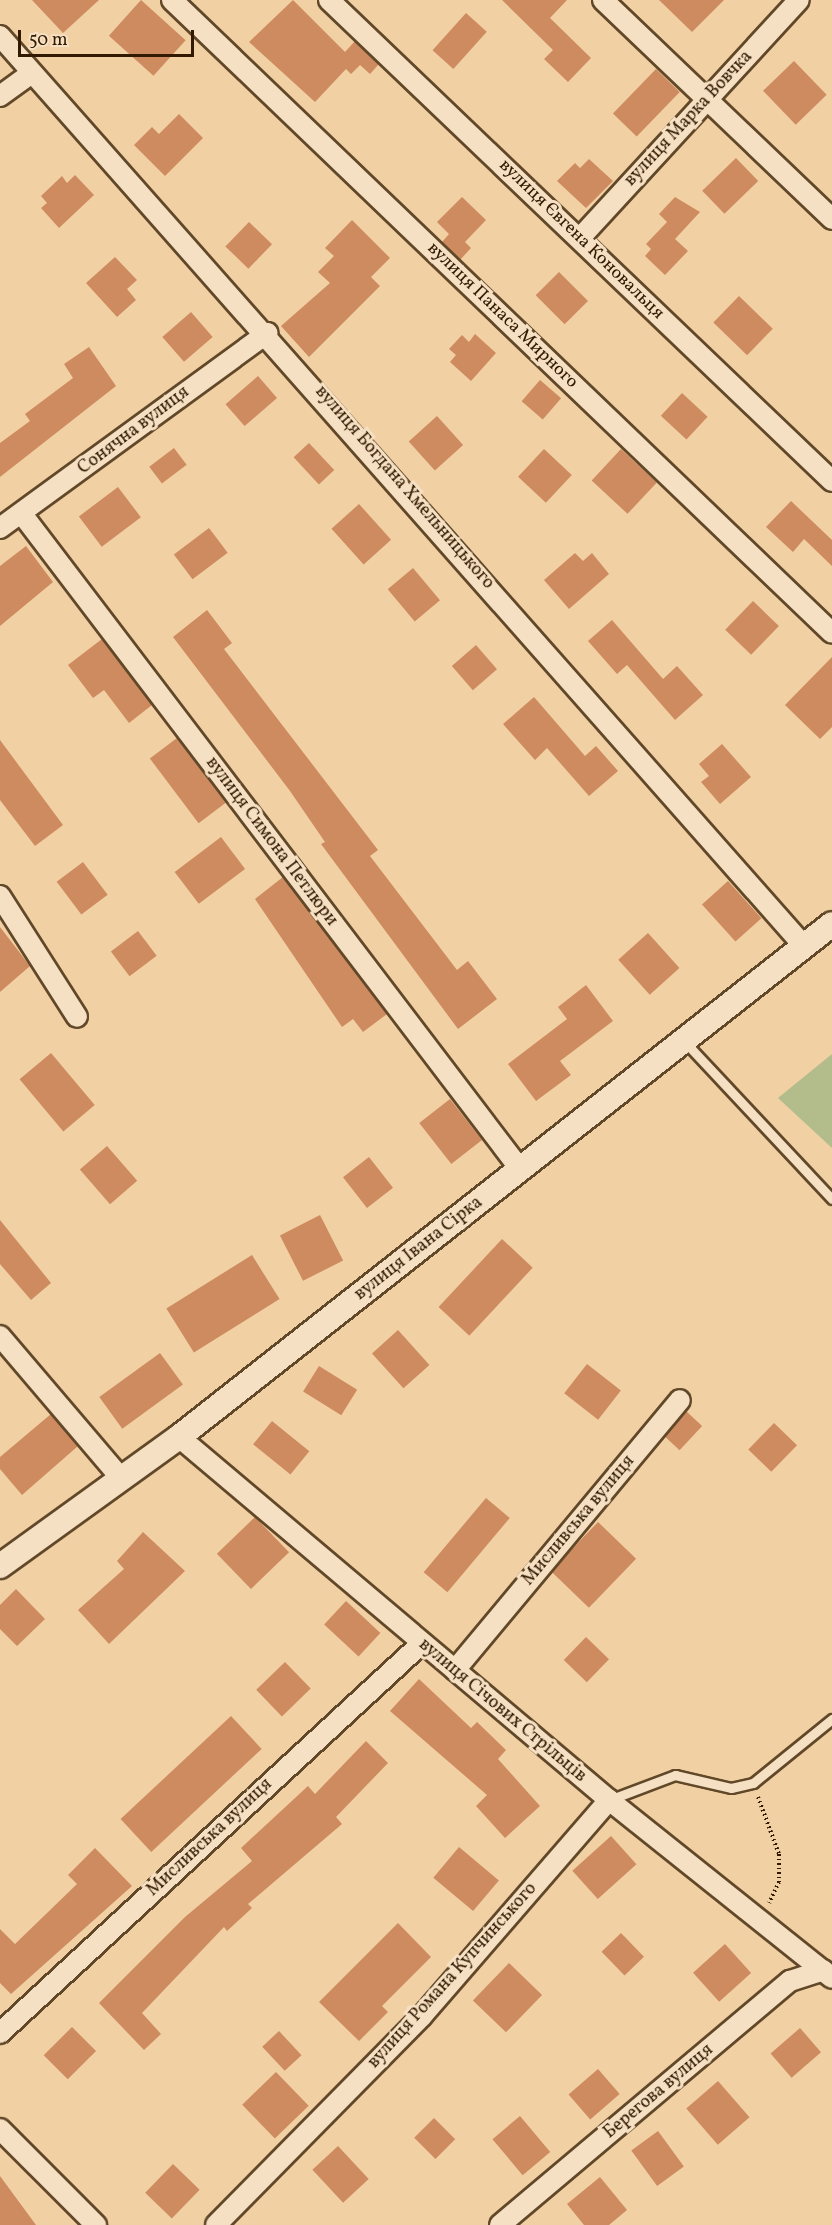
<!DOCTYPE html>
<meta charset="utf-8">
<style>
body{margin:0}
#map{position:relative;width:832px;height:2225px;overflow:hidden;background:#f1d0a3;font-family:Vollkorn,serif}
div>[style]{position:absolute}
.green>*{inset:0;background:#b3bc8b}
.building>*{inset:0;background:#ce8b5f;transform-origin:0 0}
.path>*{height:4px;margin-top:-2px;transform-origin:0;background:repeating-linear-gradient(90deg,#311a00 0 1.5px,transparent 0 4.5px)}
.roads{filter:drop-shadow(2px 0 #614829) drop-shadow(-2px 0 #614829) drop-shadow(0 2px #614829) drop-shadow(0 -2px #614829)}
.service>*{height:9px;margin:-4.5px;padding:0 4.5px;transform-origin:4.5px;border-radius:4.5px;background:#f6e0c3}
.minor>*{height:20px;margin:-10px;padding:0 10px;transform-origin:10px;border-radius:10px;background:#f6e0c3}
.tertiary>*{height:24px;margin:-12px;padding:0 12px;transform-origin:12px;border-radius:12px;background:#f6e0c3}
span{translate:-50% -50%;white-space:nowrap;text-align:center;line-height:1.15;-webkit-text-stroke:6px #f6e0c3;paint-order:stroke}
.street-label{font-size:18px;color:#311a00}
.scale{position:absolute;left:18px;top:30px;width:176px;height:27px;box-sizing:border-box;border:3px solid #311a00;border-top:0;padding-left:8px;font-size:18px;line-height:21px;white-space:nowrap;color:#311a00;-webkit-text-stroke:4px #f6e0c3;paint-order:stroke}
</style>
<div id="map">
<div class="green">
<i style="clip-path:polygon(832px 1054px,832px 1148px,778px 1098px)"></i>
</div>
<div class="building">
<i style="clip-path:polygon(32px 0,99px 0,63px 33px)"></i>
<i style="left:141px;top:0;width:60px;height:48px;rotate:42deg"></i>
<i style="clip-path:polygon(293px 0,345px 52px,355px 41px,379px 64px,370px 74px,360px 65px,351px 74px,346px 69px,315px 102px,249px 42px)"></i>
<i style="clip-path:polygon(502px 0,567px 0,550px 18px,591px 58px,568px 82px,544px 59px,553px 50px)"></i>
<i style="clip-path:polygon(659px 0,724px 0,692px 32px)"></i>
<i style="left:466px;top:13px;width:28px;height:50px;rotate:42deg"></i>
<i style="left:794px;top:61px;width:47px;height:43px;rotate:46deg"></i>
<i style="left:656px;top:69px;width:33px;height:62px;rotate:44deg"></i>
<i style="clip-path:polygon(179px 114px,203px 138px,165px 176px,134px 145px,152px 127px,159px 134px)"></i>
<i style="left:736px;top:158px;width:32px;height:47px;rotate:46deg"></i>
<i style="clip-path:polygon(589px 159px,613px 181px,586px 208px,557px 181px,575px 163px,580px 168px)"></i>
<i style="clip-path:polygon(75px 175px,94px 195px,59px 228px,41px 208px,47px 203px,41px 196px,62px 176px,67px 183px)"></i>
<i style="clip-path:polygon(462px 197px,486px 220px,465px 242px,471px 248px,460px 260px,442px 242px,449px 234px,437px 222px)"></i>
<i style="clip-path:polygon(675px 197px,700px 212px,675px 239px,688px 251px,665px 275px,645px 256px,651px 249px,646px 244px,667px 222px,659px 214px)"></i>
<i style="clip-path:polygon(352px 220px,390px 258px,371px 277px,380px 286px,309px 357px,281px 326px,330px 283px,318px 272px,334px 256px,325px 248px)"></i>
<i style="left:249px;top:222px;width:32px;height:34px;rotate:44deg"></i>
<i style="clip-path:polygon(115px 257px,137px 280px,127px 289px,136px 300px,117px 317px,86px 283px)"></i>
<i style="left:559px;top:272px;width:41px;height:33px;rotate:45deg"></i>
<i style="left:739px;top:296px;width:47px;height:37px;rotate:44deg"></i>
<i style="left:191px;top:312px;width:33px;height:38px;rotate:49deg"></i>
<i style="clip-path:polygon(475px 334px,496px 353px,471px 381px,450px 362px,456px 355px,449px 349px,462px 335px,469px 342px)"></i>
<i style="clip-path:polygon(89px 347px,116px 386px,0 477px,0 443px,30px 421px,25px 414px,73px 378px,64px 364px)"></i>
<i style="left:258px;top:376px;width:29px;height:43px;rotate:49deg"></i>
<i style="left:540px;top:380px;width:28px;height:28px;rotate:41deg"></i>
<i style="left:682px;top:393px;width:35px;height:31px;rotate:43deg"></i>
<i style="left:437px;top:416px;width:39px;height:38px;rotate:48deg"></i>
<i style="left:309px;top:443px;width:37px;height:21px;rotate:47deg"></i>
<i style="left:174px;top:448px;width:21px;height:31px;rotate:53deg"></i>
<i style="left:544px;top:449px;width:38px;height:38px;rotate:43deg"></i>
<i style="left:621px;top:449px;width:49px;height:43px;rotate:43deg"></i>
<i style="left:118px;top:487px;width:38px;height:49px;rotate:53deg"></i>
<i style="clip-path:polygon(791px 501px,832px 540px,832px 566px,804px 539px,793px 552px,766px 527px)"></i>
<i style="left:359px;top:504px;width:48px;height:37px;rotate:48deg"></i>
<i style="left:209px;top:528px;width:31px;height:44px;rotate:53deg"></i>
<i style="clip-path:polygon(26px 546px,53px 582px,0 626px,0 566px)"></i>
<i style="clip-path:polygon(575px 553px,583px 561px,592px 553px,609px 574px,569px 609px,544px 580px)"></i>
<i style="left:413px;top:568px;width:42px;height:33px;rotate:50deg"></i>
<i style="left:753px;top:601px;width:36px;height:40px;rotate:44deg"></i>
<i style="clip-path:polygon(207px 610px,232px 643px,224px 649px,378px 850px,370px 856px,457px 970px,468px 961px,497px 999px,458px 1029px,321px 844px,325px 842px,290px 791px,173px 637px)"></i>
<i style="clip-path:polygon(612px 620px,663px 679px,677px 666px,703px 695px,675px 720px,627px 665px,617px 674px,588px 641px)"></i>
<i style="clip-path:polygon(102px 639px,152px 705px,129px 723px,104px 690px,93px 698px,68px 665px)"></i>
<i style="left:476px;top:645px;width:32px;height:32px;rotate:49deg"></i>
<i style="clip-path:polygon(832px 657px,832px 727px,820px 739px,785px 705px)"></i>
<i style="clip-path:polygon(534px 697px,585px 756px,596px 746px,618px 771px,589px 796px,547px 748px,535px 760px,503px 724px)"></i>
<i style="left:177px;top:738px;width:81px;height:34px;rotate:53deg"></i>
<i style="clip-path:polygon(0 740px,63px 825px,35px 846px,0 800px)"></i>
<i style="clip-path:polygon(722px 744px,751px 777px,720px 804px,701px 782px,709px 776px,699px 764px)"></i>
<i style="left:221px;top:837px;width:40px;height:58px;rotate:53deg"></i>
<i style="left:83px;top:862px;width:41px;height:33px;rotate:53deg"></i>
<i style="clip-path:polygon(283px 877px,387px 1014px,363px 1032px,353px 1019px,342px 1027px,255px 899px)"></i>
<i style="left:728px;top:881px;width:50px;height:35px;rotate:48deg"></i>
<i style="clip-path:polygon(0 927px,30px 966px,0 992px)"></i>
<i style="left:138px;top:931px;width:31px;height:34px;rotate:53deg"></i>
<i style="left:648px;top:933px;width:47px;height:40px;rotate:48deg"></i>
<i style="clip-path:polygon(586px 985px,613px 1021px,560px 1061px,571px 1075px,536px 1101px,508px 1064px,567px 1019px,558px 1007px)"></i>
<i style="left:51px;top:1053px;width:68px;height:41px;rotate:50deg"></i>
<i style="left:450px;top:1099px;width:52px;height:39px;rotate:52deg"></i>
<i style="left:107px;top:1146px;width:46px;height:36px;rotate:49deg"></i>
<i style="left:369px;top:1157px;width:39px;height:33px;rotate:52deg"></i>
<i style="left:320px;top:1215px;width:51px;height:45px;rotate:63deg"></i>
<i style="clip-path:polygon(0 1220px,51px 1283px,31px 1300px,0 1264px)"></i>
<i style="left:502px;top:1239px;width:42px;height:93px;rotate:43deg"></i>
<i style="left:252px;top:1255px;width:52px;height:101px;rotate:58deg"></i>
<i style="left:398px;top:1330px;width:47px;height:35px;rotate:48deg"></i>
<i style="left:160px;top:1353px;width:39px;height:75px;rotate:54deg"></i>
<i style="left:587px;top:1364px;width:43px;height:37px;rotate:38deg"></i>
<i style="left:319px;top:1366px;width:45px;height:30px;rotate:32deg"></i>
<i style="left:686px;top:1411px;width:22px;height:33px;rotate:43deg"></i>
<i style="clip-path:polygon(51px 1414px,78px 1446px,22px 1495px,0 1469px,0 1457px)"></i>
<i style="left:272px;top:1421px;width:48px;height:30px;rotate:39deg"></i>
<i style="left:774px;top:1423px;width:32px;height:37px;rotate:44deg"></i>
<i style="left:486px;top:1498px;width:31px;height:97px;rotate:40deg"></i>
<i style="left:255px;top:1517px;width:49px;height:53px;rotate:46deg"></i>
<i style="left:598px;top:1522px;width:53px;height:68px;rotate:44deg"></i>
<i style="clip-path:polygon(143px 1532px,185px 1571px,109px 1644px,78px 1610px,124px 1569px,117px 1561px)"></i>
<i style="clip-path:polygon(16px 1589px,45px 1619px,17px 1646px,0 1629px,0 1605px)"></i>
<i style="left:346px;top:1601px;width:47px;height:32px;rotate:43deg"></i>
<i style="left:586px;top:1637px;width:32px;height:32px;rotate:44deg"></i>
<i style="left:285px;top:1662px;width:37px;height:40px;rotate:46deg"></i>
<i style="clip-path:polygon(419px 1679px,471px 1728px,477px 1722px,506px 1750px,498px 1759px,540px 1806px,505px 1838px,476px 1806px,487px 1795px,390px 1711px)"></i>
<i style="left:231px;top:1716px;width:45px;height:151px;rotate:47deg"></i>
<i style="clip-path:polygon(366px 1741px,388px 1763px,336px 1817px,342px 1824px,248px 1904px,252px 1908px,227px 1931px,224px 1927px,142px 2013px,161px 2034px,144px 2050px,99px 2003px,185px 1917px,252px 1861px,241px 1848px,308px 1786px,315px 1794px)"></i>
<i style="left:611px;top:1836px;width:38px;height:52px;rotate:48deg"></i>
<i style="left:459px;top:1847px;width:52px;height:40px;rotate:40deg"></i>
<i style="clip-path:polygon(95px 1848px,132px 1886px,11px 1994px,0 1983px,0 1929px,15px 1944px,77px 1884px,68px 1875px)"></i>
<i style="clip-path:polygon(398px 1923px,431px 1957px,382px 2006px,388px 2012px,359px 2041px,319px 2002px)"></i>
<i style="left:621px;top:1933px;width:33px;height:27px;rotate:46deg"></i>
<i style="left:725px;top:1944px;width:39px;height:43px;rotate:48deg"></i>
<i style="left:509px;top:1963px;width:46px;height:52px;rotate:44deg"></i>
<i style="left:72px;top:2027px;width:34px;height:40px;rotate:45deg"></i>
<i style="left:800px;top:2028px;width:32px;height:39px;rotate:49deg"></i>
<i style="left:279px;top:2031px;width:33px;height:23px;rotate:47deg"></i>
<i style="left:598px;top:2069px;width:33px;height:39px;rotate:49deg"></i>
<i style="left:276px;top:2072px;width:47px;height:47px;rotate:46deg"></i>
<i style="left:718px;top:2081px;width:48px;height:42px;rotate:49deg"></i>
<i style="left:520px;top:2116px;width:47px;height:36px;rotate:50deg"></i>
<i style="left:434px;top:2118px;width:30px;height:28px;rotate:45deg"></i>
<i style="left:658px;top:2131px;width:44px;height:33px;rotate:54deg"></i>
<i style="left:338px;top:2146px;width:45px;height:35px;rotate:47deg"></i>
<i style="left:173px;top:2164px;width:37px;height:40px;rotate:44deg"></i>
<i style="clip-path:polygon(0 2176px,36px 2225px,0 2225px)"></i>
<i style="clip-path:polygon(600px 2177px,627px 2210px,609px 2225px,584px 2225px,567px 2204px)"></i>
</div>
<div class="path">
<i style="left:758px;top:1797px;width:61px;rotate:69.8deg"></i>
<i style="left:779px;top:1854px;width:28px;rotate:90deg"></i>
<i style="left:779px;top:1882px;width:23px;rotate:115deg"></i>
</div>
<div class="roads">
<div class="service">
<i style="left:685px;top:1042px;width:215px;rotate:46.9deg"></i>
<i style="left:609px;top:1800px;width:71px;rotate:-20.7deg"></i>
<i style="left:675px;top:1775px;width:57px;rotate:13.1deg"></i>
<i style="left:731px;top:1788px;width:23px;rotate:-13deg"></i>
<i style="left:753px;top:1783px;width:102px;rotate:-39deg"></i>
</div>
<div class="minor">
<i style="left:172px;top:0;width:914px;rotate:43.8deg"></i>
<i style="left:329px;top:0;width:696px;rotate:43.72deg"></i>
<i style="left:603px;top:0;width:317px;rotate:43.7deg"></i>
<i style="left:0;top:36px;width:1213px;rotate:48.54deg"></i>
<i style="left:0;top:96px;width:39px;rotate:-36deg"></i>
<i style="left:580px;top:238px;width:323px;rotate:-47.4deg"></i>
<i style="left:22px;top:514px;width:823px;rotate:52.75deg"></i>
<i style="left:0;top:528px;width:331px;rotate:-36.1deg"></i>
<i style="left:0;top:896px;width:143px;rotate:57.5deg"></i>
<i style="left:0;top:1336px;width:185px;rotate:49.6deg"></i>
<i style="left:179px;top:1437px;width:563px;rotate:40.17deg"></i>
<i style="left:609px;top:1800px;width:285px;rotate:38.6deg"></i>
<i style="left:455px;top:1670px;width:351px;rotate:-50.2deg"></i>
<i style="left:0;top:2033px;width:573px;rotate:-42.74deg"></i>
<i style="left:0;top:2129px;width:136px;rotate:45deg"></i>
<i style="left:216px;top:2225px;width:293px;rotate:-45.4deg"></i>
<i style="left:422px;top:2016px;width:286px;rotate:-49.1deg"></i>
<i style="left:500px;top:2225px;width:379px;rotate:-40.1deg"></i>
<i style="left:790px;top:1981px;width:35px;rotate:-18deg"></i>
</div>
<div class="tertiary">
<i style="left:0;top:1566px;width:221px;rotate:-35.8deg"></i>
<i style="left:179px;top:1437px;width:830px;rotate:-38.15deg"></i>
</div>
</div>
<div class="street-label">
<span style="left:689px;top:119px;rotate:-47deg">вулиця Марка Вовчка</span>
<span style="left:581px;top:240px;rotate:44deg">вулиця Євгена Коновальця</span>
<span style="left:502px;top:316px;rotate:44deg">вулиця Панаса Мирного</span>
<span style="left:134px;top:431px;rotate:-37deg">Сонячна вулиця</span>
<span style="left:404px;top:488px;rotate:49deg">вулиця Богдана Хмельницького</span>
<span style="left:271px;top:842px;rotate:53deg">вулиця Симона Петлюри</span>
<span style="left:419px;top:1249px;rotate:-38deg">вулиця Івана Сірка</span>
<span style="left:579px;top:1521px;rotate:-50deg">Мисливська вулиця</span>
<span style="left:502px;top:1711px;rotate:40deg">вулиця Січових Стрільців</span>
<span style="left:210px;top:1838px;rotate:-43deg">Мисливська вулиця</span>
<span style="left:453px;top:1976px;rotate:-48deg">вулиця Романа Купчинського</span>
<span style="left:659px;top:2092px;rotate:-40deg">Берегова вулиця</span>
</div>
<div class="scale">50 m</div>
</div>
